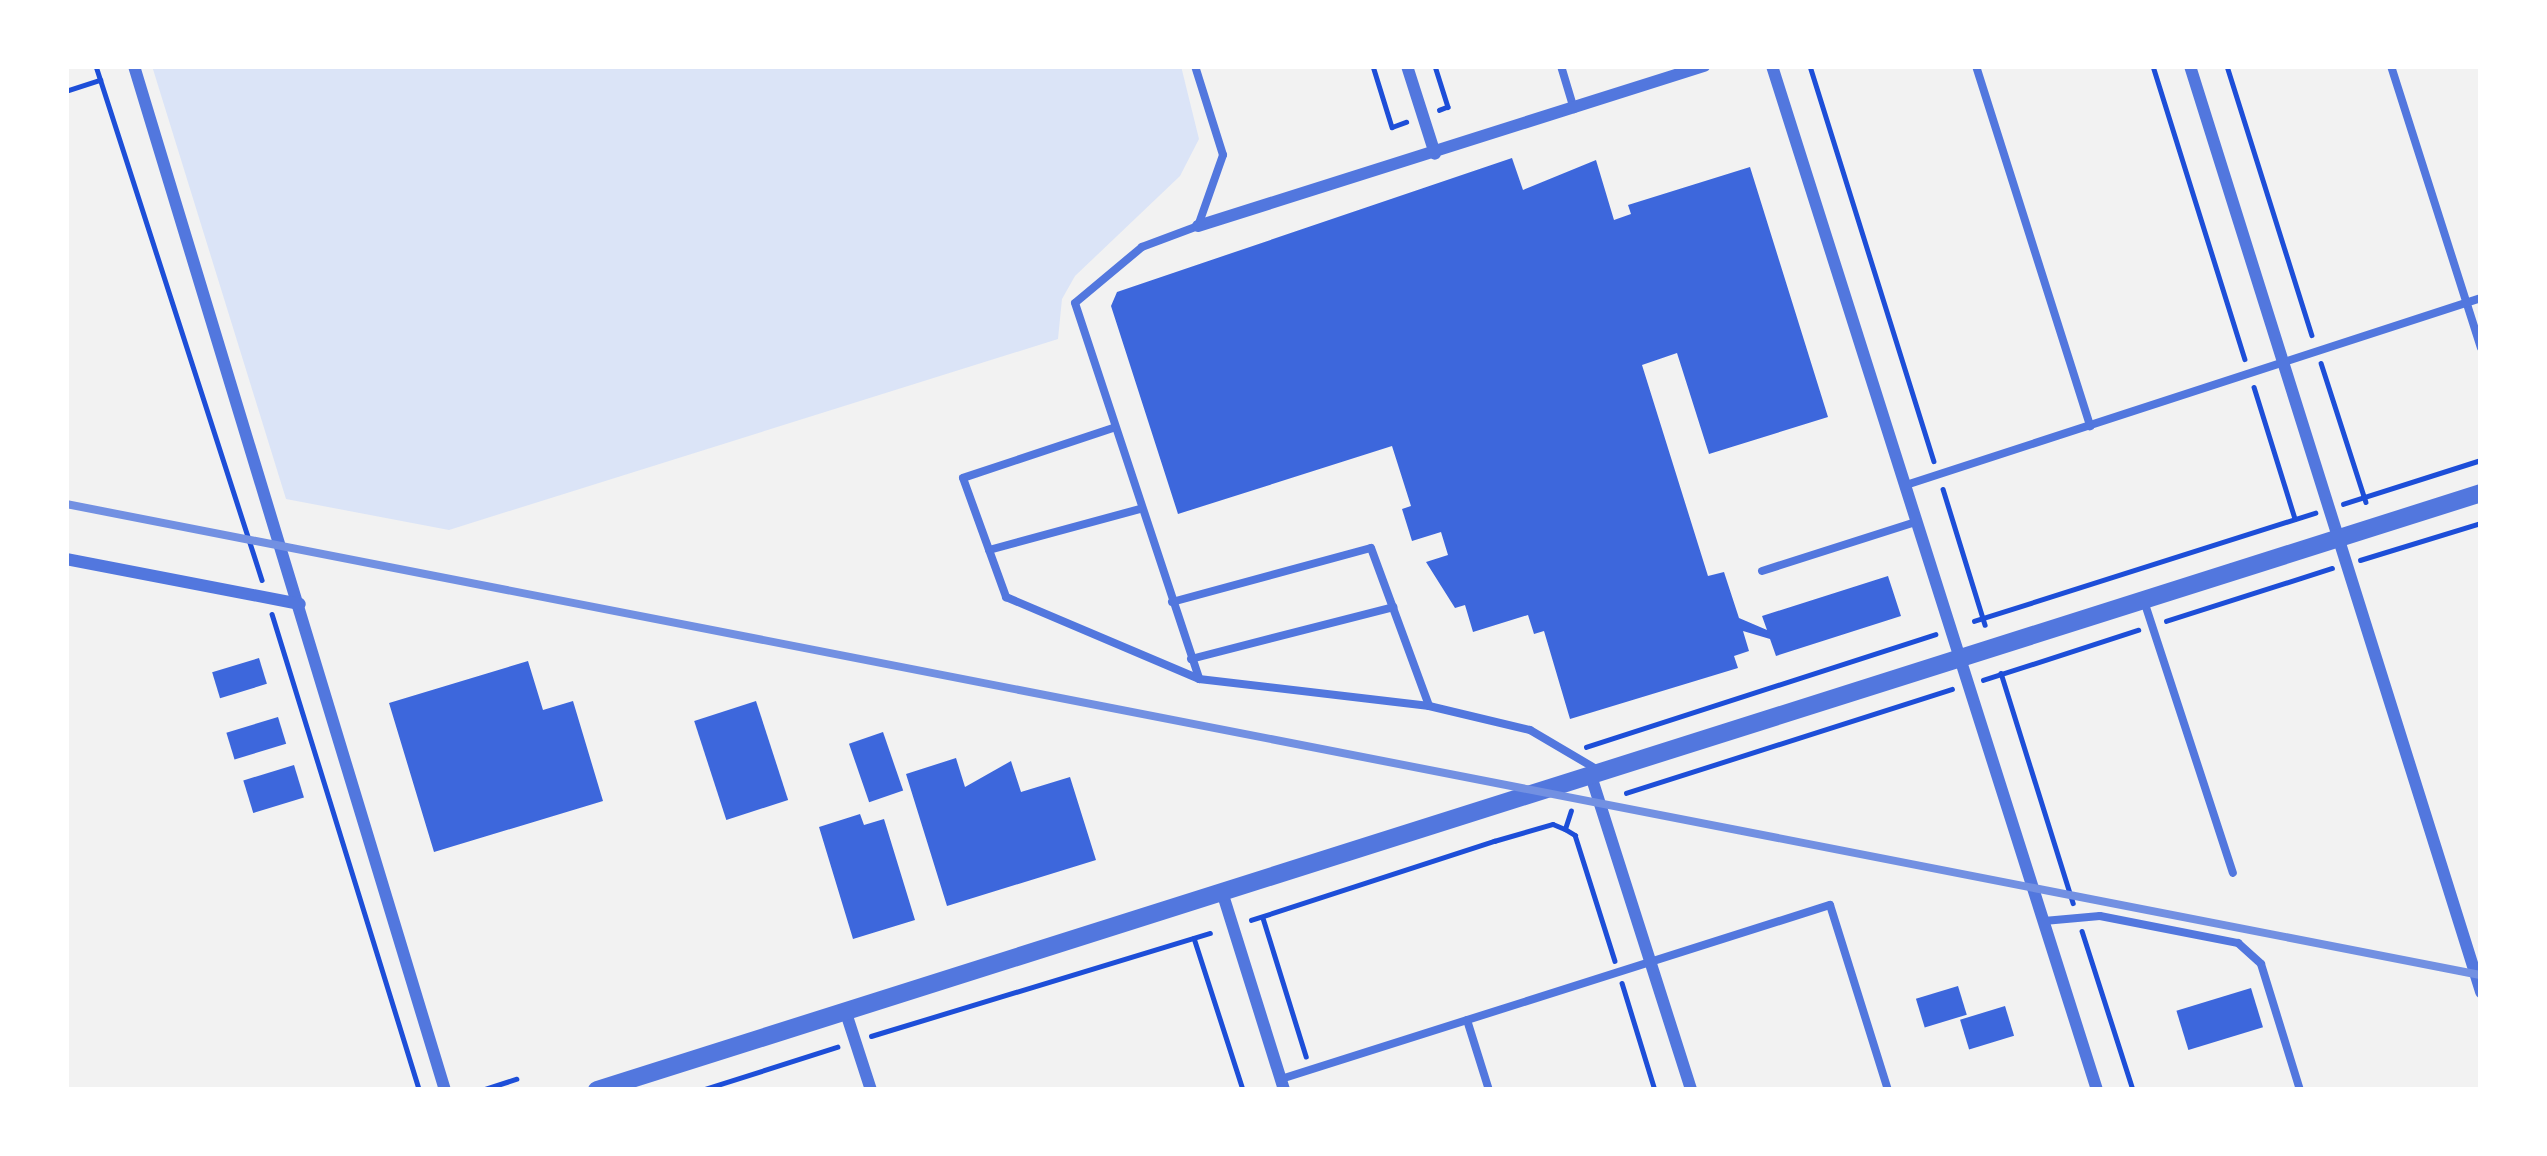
<!DOCTYPE html>
<style>
body{margin:0}
#map{position:relative;width:2547px;height:1156px;overflow:hidden;background:#f2f2f2;font-family:Montserrat,sans-serif}
div>[style]{position:absolute}
.green>*{inset:0;background:#dbe4f7}
.building>*{inset:0;background:#3d67dc;transform-origin:0 0}
.path>*{height:4.5px;margin:-2.25px;padding:0 2.25px;transform-origin:2.25px;border-radius:2.25px;background:#1d4ed8}
.service>*{height:8px;margin:-4px;padding:0 4px;transform-origin:4px;border-radius:4px;background:#5277de}
.minor>*{height:12px;margin:-6px;padding:0 6px;transform-origin:6px;border-radius:6px;background:#5277de}
.tertiary>*{height:18px;margin:-9px;padding:0 9px;transform-origin:9px;border-radius:9px;background:#5277de}
.rail>*{height:8px;margin:-4px;padding:0 4px;transform-origin:4px;border-radius:4px;background:#7290e2}
span{translate:-50% -50%;white-space:nowrap;text-align:center;line-height:1.15;-webkit-text-stroke:10px #fff;paint-order:stroke}
.frame{position:absolute;inset:0;border:69px solid #fff;pointer-events:none}
</style>
<div id="map">
<div class="green">
<i style="clip-path:polygon(152px 66px,1181px 66px,1199px 139px,1180px 176px,1075px 276px,1062px 299px,1058px 339px,449px 530px,286px 499px)"></i>
</div>
<div class="building">
<i style="clip-path:polygon(1512px 158px,1523px 190px,1596px 160px,1614px 220px,1631px 214px,1628px 205px,1750px 167px,1828px 417px,1709px 454px,1677px 353px,1642px 365px,1708px 576px,1724px 572px,1739px 618px,1767px 630px,1762px 616px,1888px 576px,1901px 616px,1776px 656px,1770px 639px,1743px 631px,1749px 651px,1734px 656px,1738px 668px,1570px 719px,1544px 631px,1534px 634px,1528px 615px,1473px 632px,1465px 605px,1455px 608px,1426px 562px,1448px 555px,1441px 532px,1412px 541px,1402px 509px,1411px 506px,1392px 446px,1178px 514px,1111px 306px,1117px 292px)"></i>
<i style="left:259px;top:658px;width:27px;height:49px;rotate:73deg"></i>
<i style="clip-path:polygon(528px 661px,543px 710px,573px 701px,603px 801px,434px 852px,389px 703px)"></i>
<i style="left:756px;top:701px;width:104px;height:65px;rotate:72deg"></i>
<i style="left:278px;top:717px;width:28px;height:54px;rotate:73deg"></i>
<i style="left:883px;top:732px;width:62px;height:36px;rotate:71deg"></i>
<i style="clip-path:polygon(956px 758px,965px 787px,1011px 761px,1021px 792px,1070px 777px,1096px 860px,947px 906px,906px 774px)"></i>
<i style="left:294px;top:765px;width:34px;height:53px;rotate:73deg"></i>
<i style="clip-path:polygon(860px 814px,864px 825px,884px 819px,915px 920px,853px 939px,819px 827px)"></i>
<i style="left:1958px;top:986px;width:30px;height:44px;rotate:73deg"></i>
<i style="left:2251px;top:988px;width:41px;height:78px;rotate:73deg"></i>
<i style="left:2005px;top:1006px;width:31px;height:47px;rotate:73deg"></i>
</div>
<div class="path">
<i style="left:96px;top:66px;width:540px;rotate:72.1deg"></i>
<i style="left:1373px;top:66px;width:64px;rotate:72.7deg"></i>
<i style="left:1392px;top:127px;width:15px;rotate:-20deg"></i>
<i style="left:1435px;top:66px;width:43px;rotate:72.4deg"></i>
<i style="left:1448px;top:107px;width:9px;rotate:159deg"></i>
<i style="left:1810px;top:66px;width:414px;rotate:72.6deg"></i>
<i style="left:2153px;top:66px;width:307px;rotate:72.6deg"></i>
<i style="left:2227px;top:66px;width:282px;rotate:72.5deg"></i>
<i style="left:66px;top:91px;width:36px;rotate:-18deg"></i>
<i style="left:2321px;top:363px;width:146px;rotate:72.1deg"></i>
<i style="left:2254px;top:387px;width:138px;rotate:72.7deg"></i>
<i style="left:1943px;top:489px;width:142px;rotate:72.8deg"></i>
<i style="left:2343px;top:504px;width:145px;rotate:-17.7deg"></i>
<i style="left:2360px;top:560px;width:127px;rotate:-17deg"></i>
<i style="left:272px;top:614px;width:498px;rotate:72.8deg"></i>
<i style="left:1974px;top:621px;width:358px;rotate:-17.6deg"></i>
<i style="left:2166px;top:621px;width:174px;rotate:-17.7deg"></i>
<i style="left:2001px;top:673px;width:241px;rotate:72.6deg"></i>
<i style="left:1983px;top:680px;width:163px;rotate:-17.9deg"></i>
<i style="left:1586px;top:747px;width:367px;rotate:-17.9deg"></i>
<i style="left:1626px;top:793px;width:342px;rotate:-17.7deg"></i>
<i style="left:1565px;top:829px;width:12px;rotate:31deg"></i>
<i style="left:1575px;top:835px;width:132px;rotate:72.4deg"></i>
<i style="left:1263px;top:918px;width:145px;rotate:72.7deg"></i>
<i style="left:1251px;top:920px;width:256px;rotate:-18deg"></i>
<i style="left:1494px;top:841px;width:61px;rotate:-16.1deg"></i>
<i style="left:1553px;top:824px;width:13px;rotate:23deg"></i>
<i style="left:1565px;top:829px;width:19px;rotate:-72deg"></i>
<i style="left:2082px;top:931px;width:167px;rotate:72.2deg"></i>
<i style="left:1194px;top:938px;width:160px;rotate:72.1deg"></i>
<i style="left:1622px;top:983px;width:112px;rotate:72.9deg"></i>
<i style="left:871px;top:1036px;width:354px;rotate:-16.9deg"></i>
<i style="left:482px;top:1090px;width:36px;rotate:-18deg"></i>
<i style="left:702px;top:1090px;width:142px;rotate:-17.7deg"></i>
</div>
<div class="service">
<i style="left:1195px;top:66px;width:93px;rotate:72.5deg"></i>
<i style="left:1223px;top:155px;width:75px;rotate:109.4deg"></i>
<i style="left:1198px;top:226px;width:60px;rotate:159.4deg"></i>
<i style="left:1142px;top:247px;width:87px;rotate:140.1deg"></i>
<i style="left:1075px;top:303px;width:396px;rotate:71.7deg"></i>
<i style="left:1199px;top:679px;width:232px;rotate:6.7deg"></i>
<i style="left:1429px;top:706px;width:104px;rotate:13.4deg"></i>
<i style="left:1530px;top:730px;width:79px;rotate:30.5deg"></i>
<i style="left:1561px;top:66px;width:45px;rotate:73.2deg"></i>
<i style="left:1976px;top:66px;width:378px;rotate:72.4deg"></i>
<i style="left:2391px;top:66px;width:296px;rotate:72.3deg"></i>
<i style="left:1113px;top:428px;width:158px;rotate:161.6deg"></i>
<i style="left:963px;top:478px;width:127px;rotate:70.1deg"></i>
<i style="left:1006px;top:597px;width:210px;rotate:23deg"></i>
<i style="left:1906px;top:485px;width:605px;rotate:-18.02deg"></i>
<i style="left:989px;top:550px;width:156px;rotate:-15.2deg"></i>
<i style="left:1762px;top:571px;width:162px;rotate:-17.7deg"></i>
<i style="left:2144px;top:601px;width:286px;rotate:71.9deg"></i>
<i style="left:1172px;top:602px;width:206px;rotate:-15.2deg"></i>
<i style="left:1371px;top:548px;width:168px;rotate:69.8deg"></i>
<i style="left:1191px;top:659px;width:209px;rotate:-14.4deg"></i>
<i style="left:2044px;top:921px;width:56px;rotate:-5.1deg"></i>
<i style="left:2100px;top:916px;width:141px;rotate:11.1deg"></i>
<i style="left:2238px;top:943px;width:31px;rotate:42deg"></i>
<i style="left:2261px;top:964px;width:132px;rotate:72.8deg"></i>
<i style="left:1467px;top:1020px;width:73px;rotate:72.6deg"></i>
<i style="left:1281px;top:1079px;width:576px;rotate:-17.59deg"></i>
<i style="left:1830px;top:905px;width:194px;rotate:72.6deg"></i>
</div>
<div class="minor">
<i style="left:134px;top:66px;width:1070px;rotate:73.11deg"></i>
<i style="left:1407px;top:66px;width:92px;rotate:72.3deg"></i>
<i style="left:1772px;top:66px;width:1074px;rotate:72.39deg"></i>
<i style="left:2190px;top:66px;width:971px;rotate:72.55deg"></i>
<i style="left:1198px;top:226px;width:531px;rotate:-17.55deg"></i>
<i style="left:66px;top:559px;width:238px;rotate:10.9deg"></i>
<i style="left:1592px;top:779px;width:326px;rotate:72.3deg"></i>
<i style="left:1223px;top:895px;width:204px;rotate:72.6deg"></i>
<i style="left:846px;top:1013px;width:81px;rotate:72deg"></i>
</div>
<div class="tertiary">
<i style="left:597px;top:1090px;width:1976px;rotate:-17.58deg"></i>
</div>
<div class="rail">
<i style="left:66px;top:504px;width:2461px;rotate:11.04deg"></i>
</div>
<div class="frame"></div>
</div>
